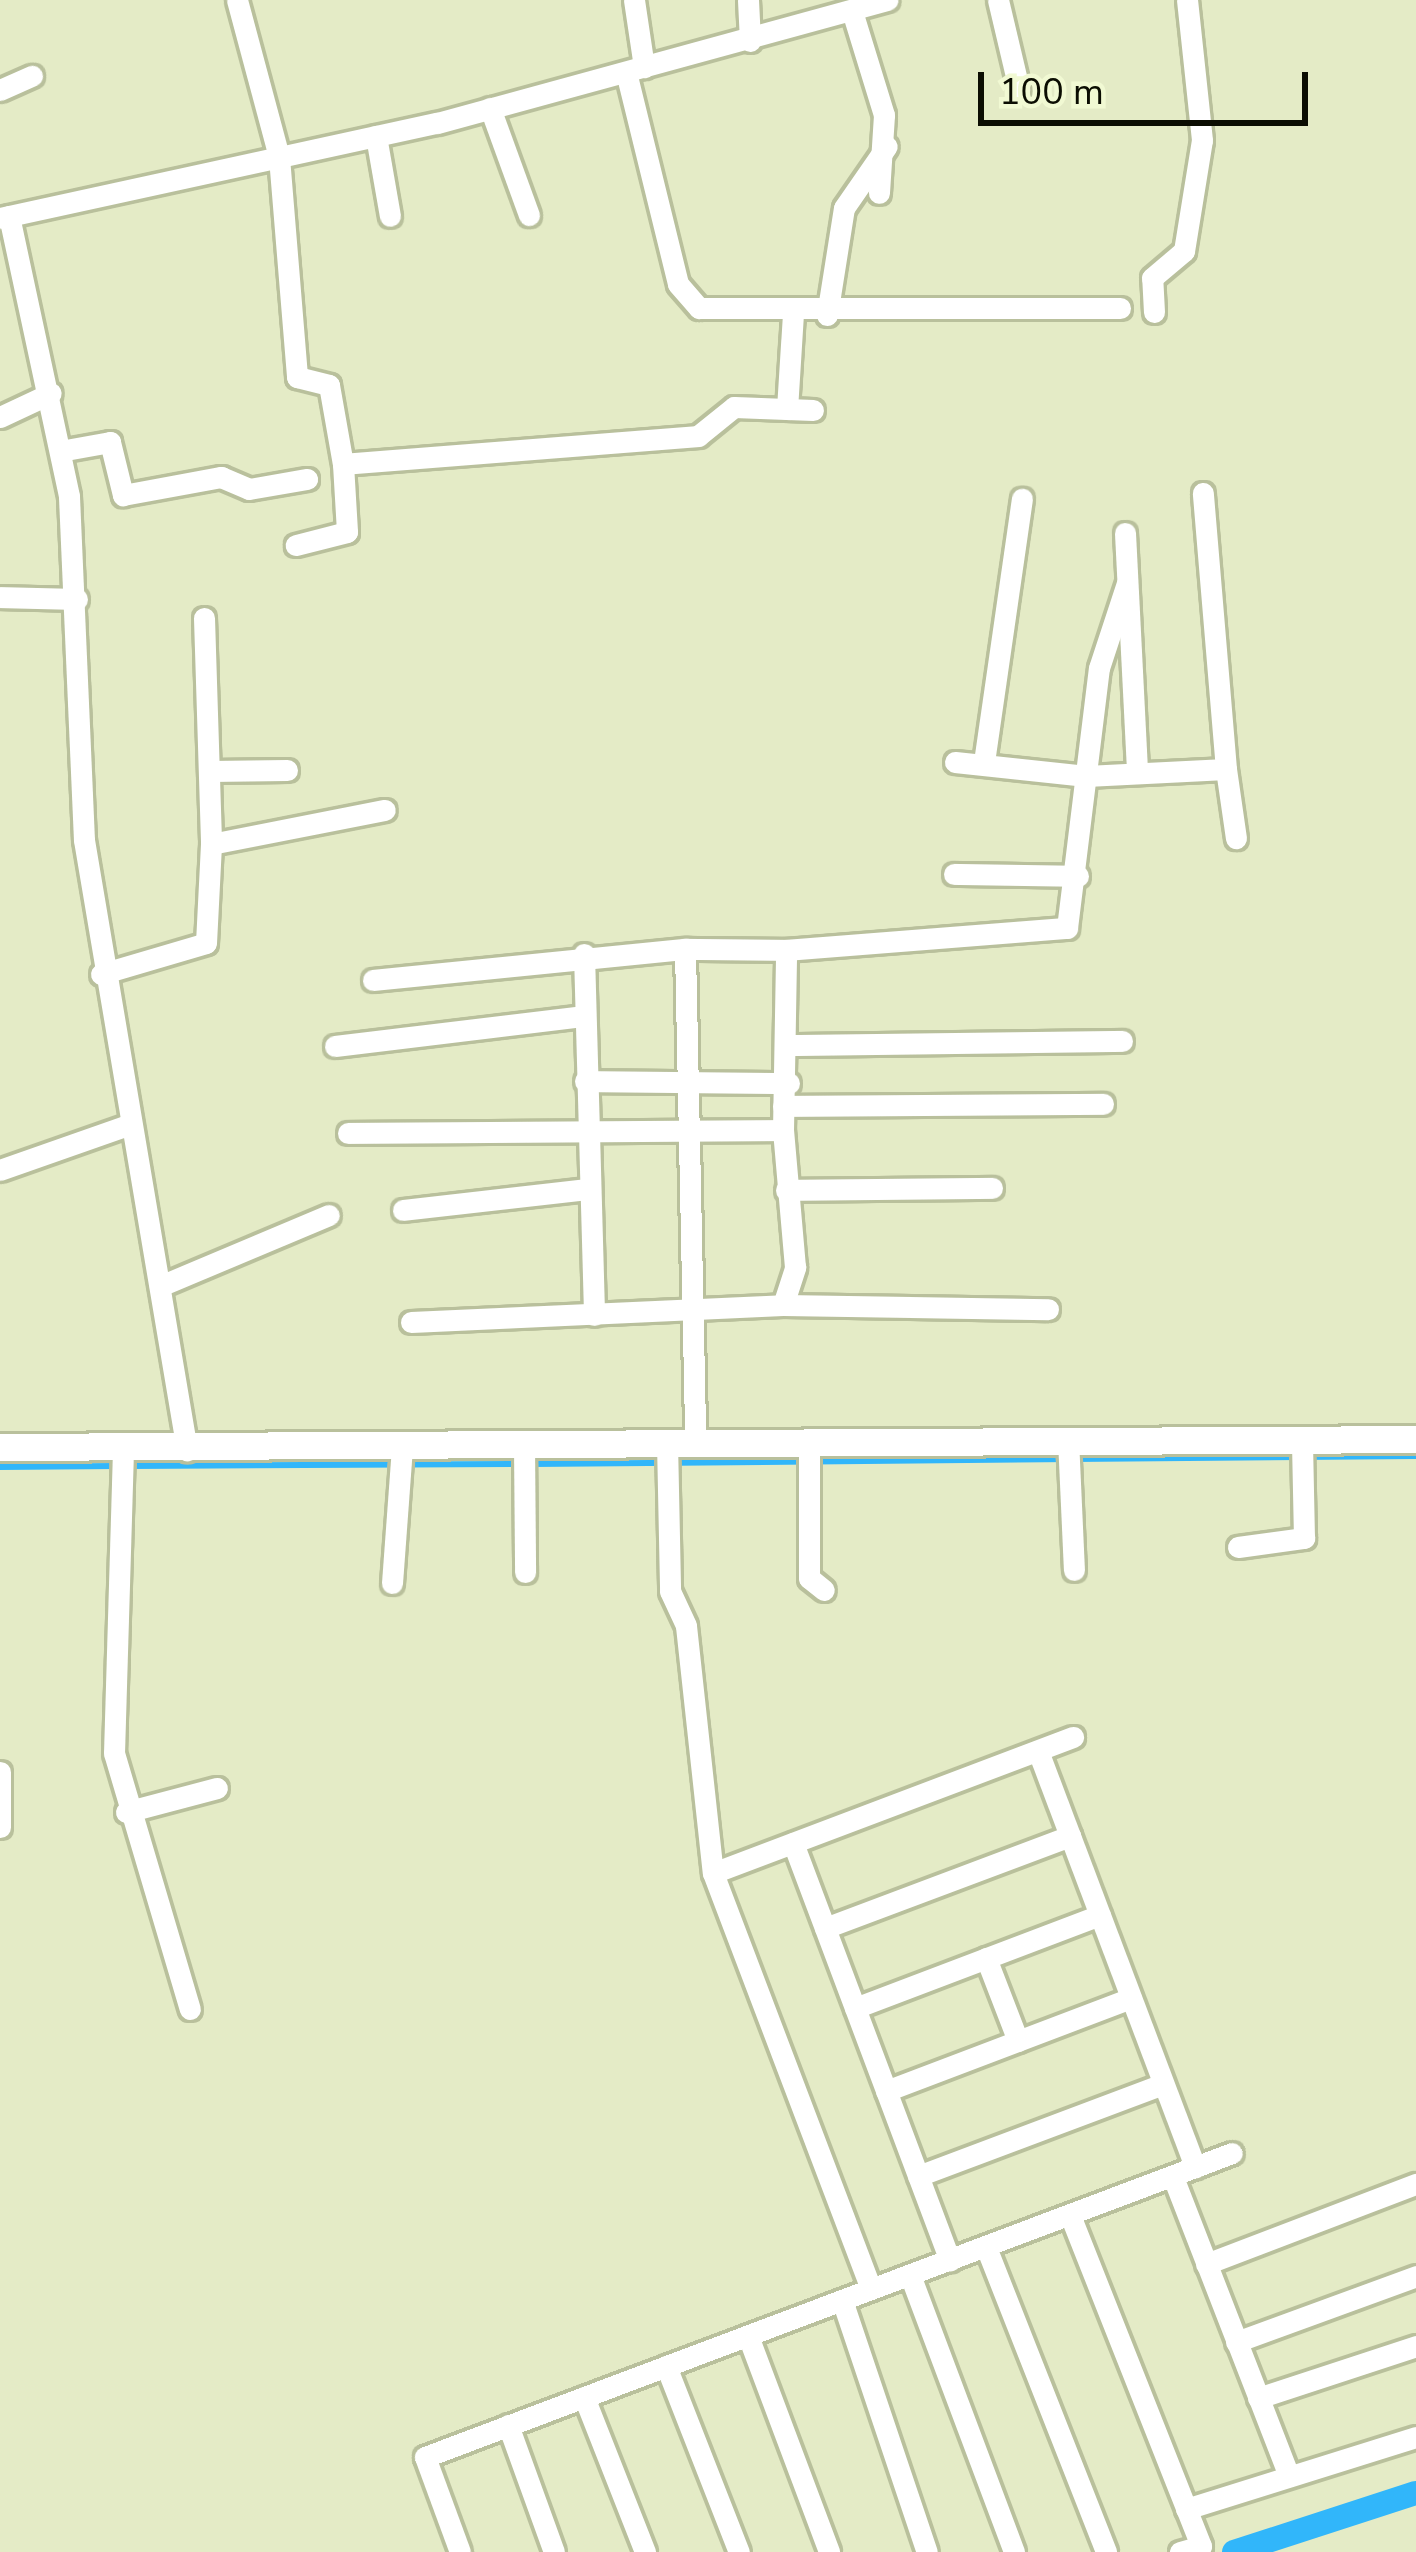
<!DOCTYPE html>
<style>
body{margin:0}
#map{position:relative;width:1416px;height:2552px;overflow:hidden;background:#e4ebc6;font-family:"Nunito Sans",sans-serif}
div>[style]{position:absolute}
.stream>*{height:6px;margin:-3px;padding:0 3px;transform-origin:3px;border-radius:3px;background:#31b6fa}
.canal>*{height:24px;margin:-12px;padding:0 12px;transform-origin:12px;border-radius:12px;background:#31b6fa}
.roads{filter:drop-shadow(3px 0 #b9c09c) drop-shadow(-3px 0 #b9c09c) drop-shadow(0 3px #b9c09c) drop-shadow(0 -3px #b9c09c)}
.minor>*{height:21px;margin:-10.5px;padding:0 10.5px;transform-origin:10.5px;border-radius:10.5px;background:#fff}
.tertiary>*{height:27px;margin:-13.5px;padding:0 13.5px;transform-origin:13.5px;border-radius:13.5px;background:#fff}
span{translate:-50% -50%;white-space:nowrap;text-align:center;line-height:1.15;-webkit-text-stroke:12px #f1f9d3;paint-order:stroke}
.scale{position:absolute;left:978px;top:72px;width:330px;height:54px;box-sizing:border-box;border:6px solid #0b0d02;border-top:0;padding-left:15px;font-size:36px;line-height:42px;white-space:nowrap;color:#0b0d02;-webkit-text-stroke:9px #f1f9d3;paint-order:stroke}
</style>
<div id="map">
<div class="stream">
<i style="left:532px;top:1464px;width:884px;rotate:-0.52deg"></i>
<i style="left:130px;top:1466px;width:388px;rotate:-0.3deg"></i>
<i style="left:0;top:1467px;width:116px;rotate:-0.5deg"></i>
</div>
<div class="canal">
<i style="left:1234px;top:2552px;width:191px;rotate:-18deg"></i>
</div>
<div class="roads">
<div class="minor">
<i style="left:237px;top:0;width:163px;rotate:75deg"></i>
<i style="left:279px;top:157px;width:221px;rotate:85.3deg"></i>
<i style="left:297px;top:377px;width:33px;rotate:14deg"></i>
<i style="left:329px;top:385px;width:80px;rotate:80deg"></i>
<i style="left:343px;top:464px;width:68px;rotate:86.6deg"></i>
<i style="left:347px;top:532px;width:53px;rotate:165.7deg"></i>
<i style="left:634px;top:0;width:68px;rotate:81.5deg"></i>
<i style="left:748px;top:0;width:41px;rotate:87.2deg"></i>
<i style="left:998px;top:0;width:91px;rotate:76.7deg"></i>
<i style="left:852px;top:11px;width:109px;rotate:72.9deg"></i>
<i style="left:884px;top:115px;width:78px;rotate:93.7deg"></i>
<i style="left:626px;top:72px;width:218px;rotate:76.2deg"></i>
<i style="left:678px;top:284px;width:32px;rotate:49deg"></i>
<i style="left:699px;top:308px;width:421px"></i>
<i style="left:0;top:90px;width:35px;rotate:-24deg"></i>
<i style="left:490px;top:108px;width:114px;rotate:70deg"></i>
<i style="left:376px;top:136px;width:81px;rotate:80.1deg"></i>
<i style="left:9px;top:216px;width:287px;rotate:77.9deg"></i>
<i style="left:69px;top:497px;width:343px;rotate:87.5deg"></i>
<i style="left:84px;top:840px;width:619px;rotate:80.42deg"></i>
<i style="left:0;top:218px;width:447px;rotate:-12.3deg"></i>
<i style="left:437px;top:123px;width:467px;rotate:-15.3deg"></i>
<i style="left:1154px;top:312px;width:34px;rotate:-93deg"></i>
<i style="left:1152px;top:278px;width:42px;rotate:-40.2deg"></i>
<i style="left:1184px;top:251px;width:112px;rotate:-80.8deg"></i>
<i style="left:1202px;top:140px;width:141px;rotate:-96.1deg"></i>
<i style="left:827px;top:315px;width:108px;rotate:-81deg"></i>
<i style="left:844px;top:208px;width:75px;rotate:-55.3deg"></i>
<i style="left:787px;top:409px;width:96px;rotate:-86.4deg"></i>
<i style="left:0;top:417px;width:56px;rotate:-25.2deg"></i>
<i style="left:60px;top:451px;width:51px;rotate:-10.2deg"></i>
<i style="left:110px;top:442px;width:55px;rotate:76.2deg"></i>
<i style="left:123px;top:495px;width:100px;rotate:-10.4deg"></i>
<i style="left:221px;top:477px;width:30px;rotate:23deg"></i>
<i style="left:249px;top:489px;width:59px;rotate:-9.8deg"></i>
<i style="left:343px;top:464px;width:356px;rotate:-4.5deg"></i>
<i style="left:698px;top:436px;width:46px;rotate:-38.9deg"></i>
<i style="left:734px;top:407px;width:79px;rotate:2.2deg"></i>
<i style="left:1125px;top:533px;width:240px;rotate:87.1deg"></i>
<i style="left:0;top:597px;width:77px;rotate:1.5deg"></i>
<i style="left:204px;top:618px;width:226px;rotate:88.2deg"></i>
<i style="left:955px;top:762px;width:132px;rotate:6.1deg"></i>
<i style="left:1086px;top:776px;width:140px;rotate:-2.9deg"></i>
<i style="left:1226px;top:769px;width:277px;rotate:-94.8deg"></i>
<i style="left:984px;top:762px;width:266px;rotate:-81.8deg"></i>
<i style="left:1226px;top:769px;width:70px;rotate:81.8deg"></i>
<i style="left:210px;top:771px;width:77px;rotate:-0.7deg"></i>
<i style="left:954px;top:874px;width:124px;rotate:0.9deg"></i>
<i style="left:786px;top:950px;width:282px;rotate:-4.5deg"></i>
<i style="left:1067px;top:928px;width:262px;rotate:-83deg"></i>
<i style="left:1099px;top:668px;width:89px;rotate:-71.8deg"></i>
<i style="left:584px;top:954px;width:361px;rotate:88.4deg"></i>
<i style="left:101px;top:974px;width:109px;rotate:-16.4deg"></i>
<i style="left:206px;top:943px;width:99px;rotate:-87.1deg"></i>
<i style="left:211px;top:844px;width:177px;rotate:-11.1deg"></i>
<i style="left:373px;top:980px;width:314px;rotate:-5.7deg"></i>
<i style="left:685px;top:949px;width:495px;rotate:88.8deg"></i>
<i style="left:788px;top:1045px;width:334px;rotate:-0.7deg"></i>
<i style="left:335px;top:1046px;width:249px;rotate:-6.9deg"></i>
<i style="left:585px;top:1081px;width:204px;rotate:0.6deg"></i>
<i style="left:783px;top:1106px;width:320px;rotate:-0.4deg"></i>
<i style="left:348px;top:1133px;width:435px;rotate:-0.4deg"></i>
<i style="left:0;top:1170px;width:133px;rotate:-19.4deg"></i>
<i style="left:786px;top:1190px;width:206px;rotate:-0.6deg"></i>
<i style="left:403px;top:1210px;width:186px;rotate:-6.5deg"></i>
<i style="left:160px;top:1286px;width:183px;rotate:-22.8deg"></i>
<i style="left:783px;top:1305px;width:265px;rotate:0.9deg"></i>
<i style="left:411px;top:1322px;width:372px;rotate:-2.6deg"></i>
<i style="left:783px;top:1305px;width:40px;rotate:-72deg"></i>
<i style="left:795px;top:1267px;width:138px;rotate:-95deg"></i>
<i style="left:783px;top:1130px;width:180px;rotate:-89deg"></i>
<i style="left:786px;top:950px;width:101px;rotate:-179.4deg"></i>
<i style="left:1068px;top:1439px;width:131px;rotate:87.4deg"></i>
<i style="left:809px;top:1441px;width:137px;rotate:90deg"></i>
<i style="left:809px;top:1578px;width:19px;rotate:39deg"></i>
<i style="left:667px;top:1442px;width:149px;rotate:88.8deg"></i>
<i style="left:670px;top:1591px;width:38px;rotate:65deg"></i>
<i style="left:686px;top:1626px;width:248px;rotate:83.8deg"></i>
<i style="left:713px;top:1873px;width:445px;rotate:69.2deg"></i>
<i style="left:524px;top:1445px;width:127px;rotate:89.5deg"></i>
<i style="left:123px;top:1450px;width:303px;rotate:91.7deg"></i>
<i style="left:114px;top:1753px;width:267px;rotate:73.5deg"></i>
<i style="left:1238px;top:1547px;width:67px;rotate:-7.8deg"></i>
<i style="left:1304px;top:1538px;width:96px;rotate:-91.2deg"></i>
<i style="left:392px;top:1583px;width:137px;rotate:-85.8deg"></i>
<i style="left:1038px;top:1751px;width:445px;rotate:69.3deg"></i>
<i style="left:0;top:1772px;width:55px;rotate:90deg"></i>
<i style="left:126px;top:1812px;width:94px;rotate:-14.8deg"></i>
<i style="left:793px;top:1843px;width:446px;rotate:69.4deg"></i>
<i style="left:713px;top:1873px;width:385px;rotate:-20.7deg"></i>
<i style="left:825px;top:1928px;width:262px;rotate:-20.6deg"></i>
<i style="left:986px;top:1958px;width:89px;rotate:68.9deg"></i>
<i style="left:855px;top:2008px;width:262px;rotate:-20.8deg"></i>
<i style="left:886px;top:2091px;width:262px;rotate:-20.8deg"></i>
<i style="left:918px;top:2176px;width:262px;rotate:-20.6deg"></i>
<i style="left:1173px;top:2177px;width:321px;rotate:68.8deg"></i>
<i style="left:1070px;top:2215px;width:356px;rotate:68.4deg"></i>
<i style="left:1201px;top:2546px;width:22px;rotate:164deg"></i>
<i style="left:986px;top:2247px;width:328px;rotate:68.5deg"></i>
<i style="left:1206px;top:2264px;width:225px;rotate:-20.9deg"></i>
<i style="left:910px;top:2275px;width:296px;rotate:69.4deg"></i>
<i style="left:842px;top:2300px;width:266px;rotate:71.4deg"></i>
<i style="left:748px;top:2336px;width:231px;rotate:69.4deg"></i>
<i style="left:1236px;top:2342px;width:192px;rotate:-20.1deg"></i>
<i style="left:666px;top:2366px;width:200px;rotate:68.6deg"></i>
<i style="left:584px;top:2397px;width:167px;rotate:68.5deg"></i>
<i style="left:1258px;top:2398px;width:166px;rotate:-18.2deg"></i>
<i style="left:508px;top:2425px;width:135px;rotate:70.1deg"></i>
<i style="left:1186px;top:2509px;width:241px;rotate:-17.4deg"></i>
<i style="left:460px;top:2552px;width:101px;rotate:-110.2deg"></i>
<i style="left:425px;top:2457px;width:862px;rotate:-20.64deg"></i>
</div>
<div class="tertiary">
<i style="left:0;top:1447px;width:1416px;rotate:-0.32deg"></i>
</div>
</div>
<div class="scale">100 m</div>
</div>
